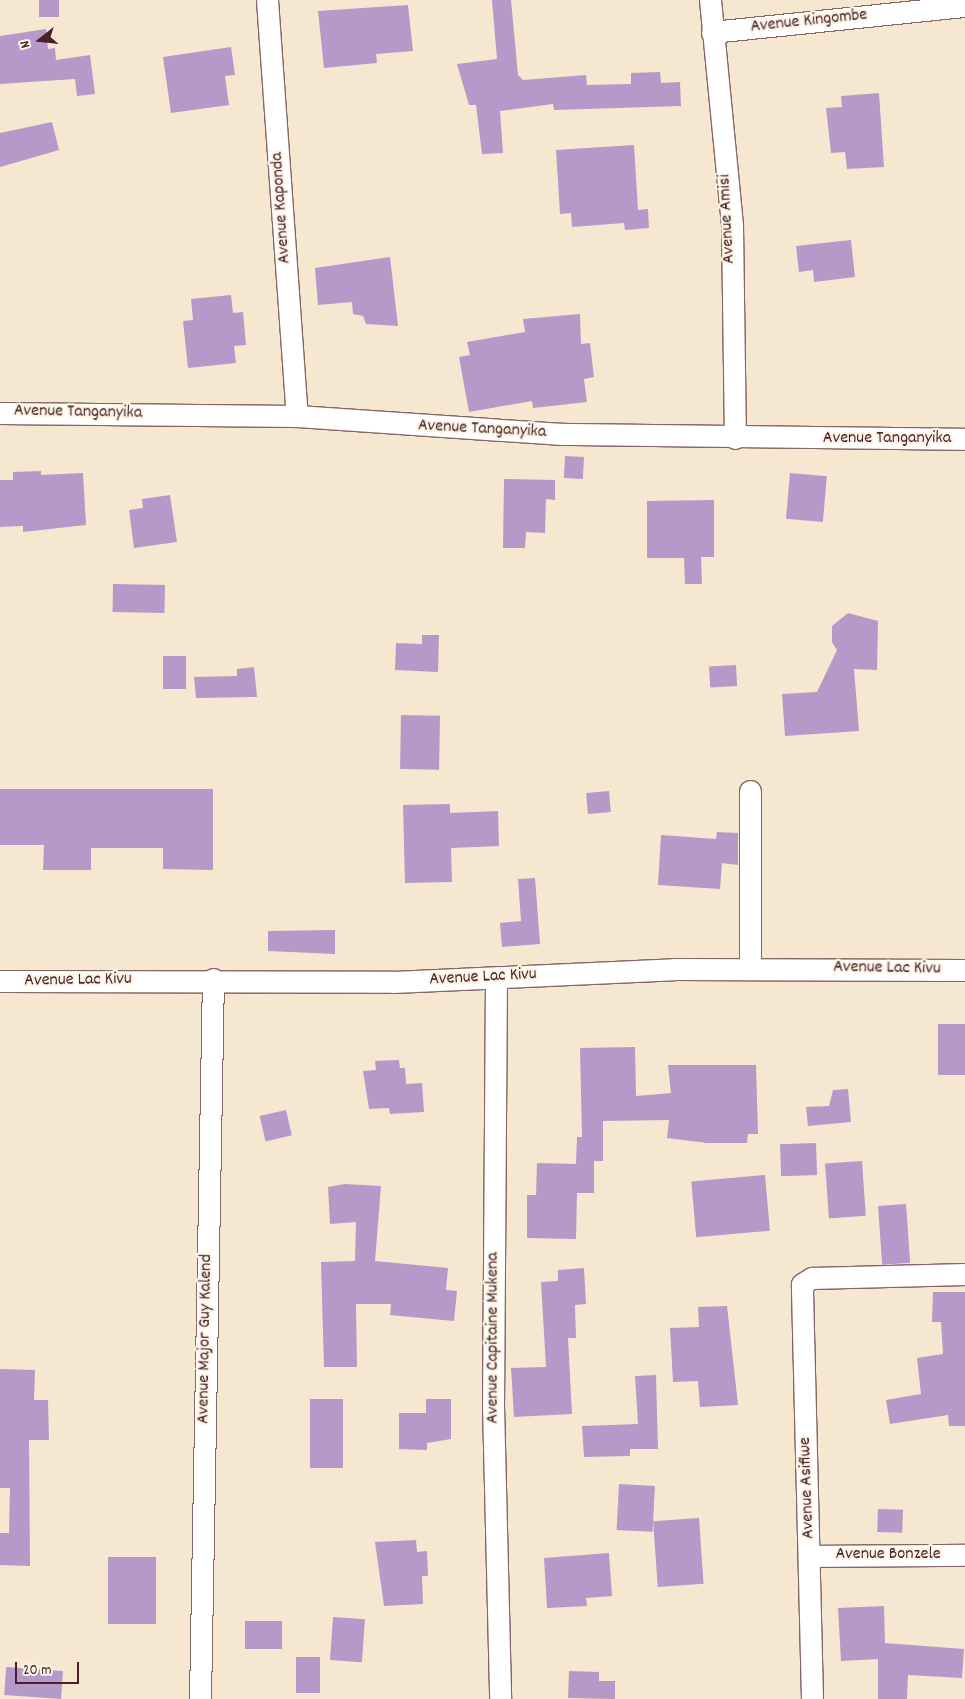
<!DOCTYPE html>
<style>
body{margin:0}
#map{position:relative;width:965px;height:1699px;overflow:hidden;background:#f6e8d0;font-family:Dekko,sans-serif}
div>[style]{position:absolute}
.building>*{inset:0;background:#b599c8;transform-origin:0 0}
.roads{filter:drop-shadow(1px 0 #866565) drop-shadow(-1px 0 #866565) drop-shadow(0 1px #866565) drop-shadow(0 -1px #866565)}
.street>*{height:21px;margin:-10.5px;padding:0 10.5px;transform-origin:10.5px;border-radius:10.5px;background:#fff}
span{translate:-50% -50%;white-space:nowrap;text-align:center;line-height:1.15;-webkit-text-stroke:4.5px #fcf5e5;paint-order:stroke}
.street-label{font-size:18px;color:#4a1f2b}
.north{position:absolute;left:15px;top:15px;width:50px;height:50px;-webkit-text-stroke:4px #fcf5e5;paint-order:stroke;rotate:254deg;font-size:14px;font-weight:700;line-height:20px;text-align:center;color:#4a1f2b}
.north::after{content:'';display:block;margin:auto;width:18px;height:22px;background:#4a1f2b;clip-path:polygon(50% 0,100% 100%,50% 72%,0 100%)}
.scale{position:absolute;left:15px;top:1662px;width:64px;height:22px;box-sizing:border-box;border:2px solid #4a1f2b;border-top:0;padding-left:6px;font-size:15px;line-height:18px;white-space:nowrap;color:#4a1f2b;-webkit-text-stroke:4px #fcf5e5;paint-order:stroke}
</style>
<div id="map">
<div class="building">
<i style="left:39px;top:0;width:20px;height:17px"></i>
<i style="clip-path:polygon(492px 0,511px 0,518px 75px,523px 80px,586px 75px,587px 85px,631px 84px,631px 73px,660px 72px,661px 83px,680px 82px,681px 106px,554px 110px,553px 104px,500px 111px,503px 153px,482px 154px,476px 105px,469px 105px,457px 64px,497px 59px)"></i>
<i style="clip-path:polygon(408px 5px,413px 51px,376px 54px,377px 63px,324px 68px,318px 11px)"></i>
<i style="clip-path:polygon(46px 29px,48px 49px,55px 48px,56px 60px,90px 55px,95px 94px,77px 96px,75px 79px,0 84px,0 36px)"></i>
<i style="clip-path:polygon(231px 47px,235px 75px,225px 76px,229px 105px,171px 113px,163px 57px)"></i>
<i style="clip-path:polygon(879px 93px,884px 167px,847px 169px,845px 152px,831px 153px,826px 108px,842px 107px,841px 96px)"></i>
<i style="clip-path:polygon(52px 122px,59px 150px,0 167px,0 133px)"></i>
<i style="clip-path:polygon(634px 145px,638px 210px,648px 209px,649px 228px,625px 230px,624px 223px,572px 227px,571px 213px,560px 214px,556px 150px)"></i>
<i style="clip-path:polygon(851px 240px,855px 277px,814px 282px,813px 270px,799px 272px,796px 246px)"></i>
<i style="clip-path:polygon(390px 257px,398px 326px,366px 324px,363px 316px,353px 314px,352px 302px,318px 305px,315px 268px)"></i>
<i style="clip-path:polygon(231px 295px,233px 313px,243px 312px,246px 345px,234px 346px,236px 363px,188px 368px,183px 321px,193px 320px,191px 299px)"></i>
<i style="clip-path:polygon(580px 314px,581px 344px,590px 343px,594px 377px,584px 379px,587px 402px,533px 408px,532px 401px,469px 412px,459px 357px,470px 355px,467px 342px,525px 332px,523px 319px)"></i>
<i style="left:565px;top:456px;width:19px;height:22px;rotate:3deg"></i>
<i style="clip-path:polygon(41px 471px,41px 475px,83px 473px,86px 525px,23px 532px,23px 526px,0 527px,0 480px,13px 480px,13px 472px)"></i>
<i style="left:790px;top:473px;width:37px;height:46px;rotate:5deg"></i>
<i style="clip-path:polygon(504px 479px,555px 480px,555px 500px,546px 499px,545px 533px,526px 532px,525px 548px,503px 548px)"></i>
<i style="clip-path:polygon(170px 495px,177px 542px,134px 548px,129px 510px,143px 508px,142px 499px)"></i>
<i style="clip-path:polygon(714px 500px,714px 557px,701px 557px,702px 584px,685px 584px,684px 558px,647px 558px,647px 501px)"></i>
<i style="left:113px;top:584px;width:52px;height:28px;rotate:1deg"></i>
<i style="clip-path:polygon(848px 613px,878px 621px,877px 670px,854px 669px,859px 731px,785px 736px,782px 694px,817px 692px,837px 650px,832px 642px,832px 626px)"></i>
<i style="clip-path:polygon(422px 635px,439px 635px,438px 672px,395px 670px,396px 643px,422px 644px)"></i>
<i style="left:163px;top:656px;width:23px;height:33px"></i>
<i style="left:736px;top:665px;width:21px;height:27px;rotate:87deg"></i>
<i style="clip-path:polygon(254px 667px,257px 697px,196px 698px,194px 677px,237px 676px,237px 669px)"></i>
<i style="left:401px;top:715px;width:39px;height:54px;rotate:1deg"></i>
<i style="clip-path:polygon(0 789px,213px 789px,213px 870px,163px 869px,163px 848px,91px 848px,91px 870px,43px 870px,44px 845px,0 845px)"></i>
<i style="left:609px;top:791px;width:21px;height:23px;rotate:85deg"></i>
<i style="clip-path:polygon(450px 804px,450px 813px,498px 811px,499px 846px,451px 848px,452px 882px,405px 883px,403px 805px)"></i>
<i style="clip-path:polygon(717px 832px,738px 833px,738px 865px,722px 863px,720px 889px,658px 885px,661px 835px,716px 839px)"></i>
<i style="clip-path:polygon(535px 878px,540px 944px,502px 947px,500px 923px,521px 921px,518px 879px)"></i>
<i style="clip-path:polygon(335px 930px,335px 954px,268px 951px,268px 931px)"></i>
<i style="left:938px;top:1024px;width:27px;height:51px"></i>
<i style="clip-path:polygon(635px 1047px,636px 1096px,671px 1093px,668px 1065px,756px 1065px,758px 1134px,748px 1134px,747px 1143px,707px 1143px,667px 1138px,669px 1120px,603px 1121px,603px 1161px,594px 1161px,594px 1193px,577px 1193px,576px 1239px,527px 1238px,527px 1195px,536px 1195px,537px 1163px,576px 1164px,577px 1137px,582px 1137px,580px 1048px)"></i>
<i style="clip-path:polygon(399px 1060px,400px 1068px,405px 1068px,406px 1084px,422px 1083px,424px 1112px,390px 1114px,389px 1108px,369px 1109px,363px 1071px,376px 1070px,375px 1061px)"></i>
<i style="clip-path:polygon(848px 1089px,851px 1122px,808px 1126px,806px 1107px,829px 1106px,833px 1090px)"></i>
<i style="left:286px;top:1110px;width:26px;height:27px;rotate:77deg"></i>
<i style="left:816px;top:1143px;width:32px;height:36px;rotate:88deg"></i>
<i style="left:862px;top:1161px;width:55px;height:37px;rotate:86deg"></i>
<i style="left:765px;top:1175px;width:56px;height:74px;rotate:85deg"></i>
<i style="clip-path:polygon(345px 1184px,381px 1186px,375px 1261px,448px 1268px,446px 1290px,457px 1291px,454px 1321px,390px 1315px,391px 1304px,356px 1304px,357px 1367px,324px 1367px,321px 1262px,355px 1261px,356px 1222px,330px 1224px,328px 1187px)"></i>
<i style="left:906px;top:1204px;width:59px;height:28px;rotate:86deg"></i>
<i style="clip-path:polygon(584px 1268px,586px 1304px,575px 1305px,576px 1338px,568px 1338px,572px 1414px,514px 1417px,511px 1368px,546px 1367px,541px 1282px,558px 1281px,558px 1270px)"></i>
<i style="clip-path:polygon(933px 1292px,965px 1292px,965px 1426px,949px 1426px,948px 1415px,890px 1424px,886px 1400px,921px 1394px,917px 1358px,943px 1354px,941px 1322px,932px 1322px)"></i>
<i style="clip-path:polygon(727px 1306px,738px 1405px,700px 1407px,698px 1381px,673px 1382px,670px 1328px,699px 1327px,698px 1307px)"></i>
<i style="clip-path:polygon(0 1369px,35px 1370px,34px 1400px,48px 1400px,49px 1440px,29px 1440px,30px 1566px,0 1565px,0 1533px,9px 1533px,10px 1488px,0 1488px)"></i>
<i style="clip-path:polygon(656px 1375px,658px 1449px,630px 1449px,630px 1456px,584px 1457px,582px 1426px,638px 1424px,635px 1376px)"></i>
<i style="left:310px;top:1399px;width:33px;height:69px"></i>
<i style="clip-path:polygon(426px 1399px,451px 1399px,451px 1439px,427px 1443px,427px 1450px,399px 1449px,399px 1413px,426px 1413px)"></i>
<i style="left:619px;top:1484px;width:36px;height:46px;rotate:3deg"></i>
<i style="left:878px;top:1509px;width:25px;height:23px;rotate:2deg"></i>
<i style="left:699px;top:1518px;width:66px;height:46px;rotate:86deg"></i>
<i style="clip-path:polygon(416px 1540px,417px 1552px,427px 1551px,428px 1576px,422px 1576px,423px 1604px,384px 1606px,375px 1542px)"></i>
<i style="clip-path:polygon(609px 1553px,612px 1596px,586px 1598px,587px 1606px,547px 1608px,544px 1558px)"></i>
<i style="left:108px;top:1557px;width:48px;height:67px"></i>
<i style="clip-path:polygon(884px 1606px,885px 1643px,964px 1649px,962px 1678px,908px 1675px,907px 1699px,878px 1699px,878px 1659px,841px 1661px,838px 1608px)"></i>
<i style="left:333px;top:1617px;width:32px;height:43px;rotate:4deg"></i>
<i style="left:245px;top:1621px;width:37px;height:28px"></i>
<i style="left:296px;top:1657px;width:24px;height:36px"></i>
<i style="left:63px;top:1671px;width:28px;height:57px;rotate:94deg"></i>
<i style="clip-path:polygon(569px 1671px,599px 1672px,599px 1681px,615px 1681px,615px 1699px,568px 1698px)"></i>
</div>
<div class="roads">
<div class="street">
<i style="left:267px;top:0;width:417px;rotate:85.9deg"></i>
<i style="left:710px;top:0;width:227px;rotate:84.4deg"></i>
<i style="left:732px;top:226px;width:212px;rotate:89.2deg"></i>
<i style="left:712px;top:32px;width:254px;rotate:-5.9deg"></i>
<i style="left:0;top:413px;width:297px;rotate:0.6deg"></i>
<i style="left:297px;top:416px;width:266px;rotate:3.9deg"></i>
<i style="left:562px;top:434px;width:403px;rotate:0.7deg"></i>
<i style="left:750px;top:969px;width:178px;rotate:-90deg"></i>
<i style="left:496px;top:978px;width:427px;rotate:90.4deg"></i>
<i style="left:493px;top:1405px;width:294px;rotate:88.6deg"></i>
<i style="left:0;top:981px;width:393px;rotate:0.1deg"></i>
<i style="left:393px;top:982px;width:281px;rotate:-2.6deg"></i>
<i style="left:674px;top:969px;width:291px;rotate:0.2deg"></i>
<i style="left:811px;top:1556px;width:154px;rotate:-0.4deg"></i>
<i style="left:200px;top:1699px;width:720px;rotate:-88.97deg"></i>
<i style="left:812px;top:1699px;width:415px;rotate:-91.4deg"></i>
<i style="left:802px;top:1284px;width:12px;rotate:-31deg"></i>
<i style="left:812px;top:1278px;width:153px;rotate:-1.5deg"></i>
</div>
</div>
<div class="street-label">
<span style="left:809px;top:22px;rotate:-6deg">Avenue Kingombe</span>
<span style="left:282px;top:208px;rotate:-94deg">Avenue Kaponda</span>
<span style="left:728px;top:219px;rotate:-93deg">Avenue Amisi</span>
<span style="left:78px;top:413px;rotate:1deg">Avenue Tanganyika</span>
<span style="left:482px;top:430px;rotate:3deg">Avenue Tanganyika</span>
<span style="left:887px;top:439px">Avenue Tanganyika</span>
<span style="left:887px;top:969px;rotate:1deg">Avenue Lac Kivu</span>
<span style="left:483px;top:978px;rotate:-3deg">Avenue Lac Kivu</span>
<span style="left:78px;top:981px;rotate:-1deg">Avenue Lac Kivu</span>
<span style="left:494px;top:1338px;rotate:-90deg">Avenue Capitaine Mukena</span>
<span style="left:206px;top:1339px;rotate:-89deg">Avenue Major Guy Kalend</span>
<span style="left:808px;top:1488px;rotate:-92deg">Avenue Asifiwe</span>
<span style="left:888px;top:1555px">Avenue Bonzele</span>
</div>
<div class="north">N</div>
<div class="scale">20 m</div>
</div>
